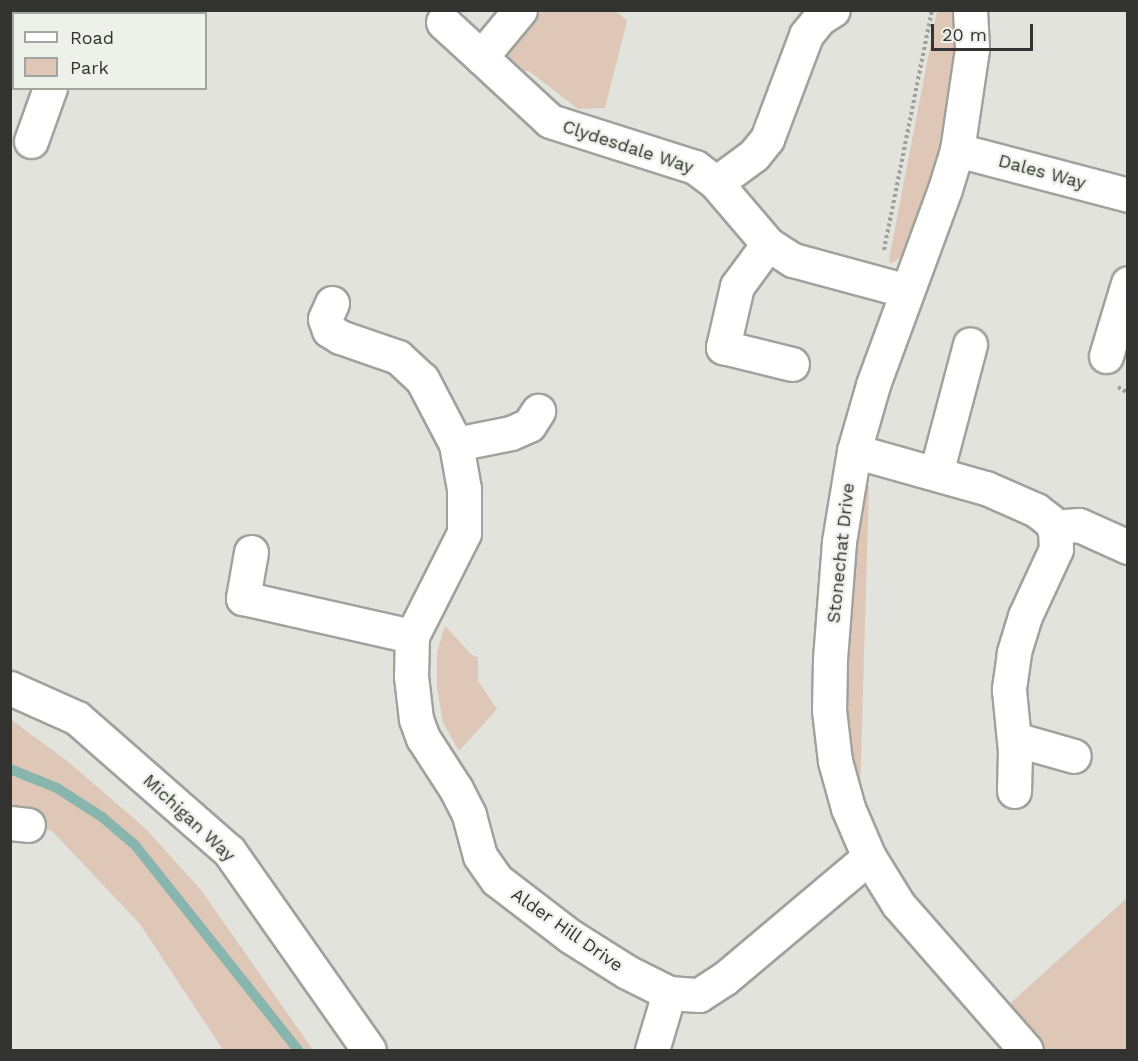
<!DOCTYPE html>
<style>
body{margin:0}
#map{position:relative;width:1138px;height:1061px;overflow:hidden;background:#e1e3dc;font-family:"Work Sans",sans-serif}
div>[style]{position:absolute}
.green>*{inset:0;background:#dec7b6}
.stream>*{height:10px;margin:-5px;padding:0 5px;transform-origin:5px;border-radius:5px;background:#88b5ae}
.path>*{height:4px;margin-top:-2px;transform-origin:0;background:repeating-linear-gradient(90deg,#9fa09b 0 3px,transparent 0 6px)}
.roads{filter:drop-shadow(2px 0 #a0a29b) drop-shadow(-2px 0 #a0a29b) drop-shadow(0 2px #a0a29b) drop-shadow(0 -2px #a0a29b)}
.minor>*{height:33px;margin:-16.5px;padding:0 16.5px;transform-origin:16.5px;border-radius:16.5px;background:#fff}
span{translate:-50% -50%;white-space:nowrap;text-align:center;line-height:1.15;-webkit-text-stroke:4.5px #eef1e9;paint-order:stroke}
.street-label{font-size:18px;color:#333431}
.frame{position:absolute;inset:0;border:12px solid #333431;pointer-events:none}
.legend{position:absolute;left:12px;top:12px;width:195px;height:78px;box-sizing:border-box;background:#eef1e9;border:2px solid #a3a59f;margin:0;padding:8px 10px;list-style:none;font-size:18px;color:#333431}
.legend li{display:flex;align-items:center;gap:12px;height:30px}
.legend b{width:30px;border:2px solid #a3a59f}
.scale{position:absolute;left:931px;top:24px;width:102px;height:27px;box-sizing:border-box;border:3px solid #333431;border-top:0;padding-left:8px;font-size:18px;line-height:21px;white-space:nowrap;color:#333431;-webkit-text-stroke:4px #eef1e9;paint-order:stroke}
</style>
<div id="map">
<div class="green">
<i style="clip-path:polygon(542px 11px,616px 11px,627px 21px,605px 108px,578px 109px,529px 71px,517px 71px,504px 59px,507px 48px)"></i>
<i style="clip-path:polygon(937px 11px,957px 11px,959px 45px,944px 147px,907px 253px,890px 264px,889px 259px)"></i>
<i style="clip-path:polygon(869px 485px,860px 794px,850px 776px,842px 715px,846px 581px,863px 490px)"></i>
<i style="clip-path:polygon(445px 626px,472px 655px,478px 657px,478px 681px,497px 709px,459px 751px,443px 723px,437px 688px,437px 652px)"></i>
<i style="clip-path:polygon(10px 719px,66px 760px,145px 828px,201px 890px,313px 1050px,223px 1050px,140px 924px,53px 832px,11px 810px)"></i>
<i style="clip-path:polygon(1127px 898px,1127px 1050px,1038px 1050px,1006px 1007px)"></i>
</div>
<div class="stream">
<i style="left:10px;top:769px;width:51px;rotate:22deg"></i>
<i style="left:57px;top:788px;width:54px;rotate:32.8deg"></i>
<i style="left:102px;top:817px;width:43px;rotate:40.3deg"></i>
<i style="left:135px;top:845px;width:262px;rotate:51.5deg"></i>
</div>
<div class="path">
<i style="left:884px;top:250px;width:245px;rotate:-78.7deg"></i>
<i style="left:1118px;top:387px;width:12px;rotate:31deg"></i>
</div>
<div class="roads">
<div class="minor">
<i style="left:520px;top:10px;width:61px;rotate:129.7deg"></i>
<i style="left:481px;top:57px;width:94px;rotate:42.8deg"></i>
<i style="left:550px;top:121px;width:152px;rotate:17.6deg"></i>
<i style="left:695px;top:167px;width:26px;rotate:37deg"></i>
<i style="left:716px;top:183px;width:80px;rotate:49.6deg"></i>
<i style="left:768px;top:244px;width:30px;rotate:33deg"></i>
<i style="left:793px;top:260px;width:118px;rotate:15.2deg"></i>
<i style="left:970px;top:10px;width:39px;rotate:87deg"></i>
<i style="left:972px;top:49px;width:102px;rotate:98.4deg"></i>
<i style="left:957px;top:150px;width:41px;rotate:107.1deg"></i>
<i style="left:945px;top:189px;width:209px;rotate:110.2deg"></i>
<i style="left:873px;top:385px;width:69px;rotate:106.1deg"></i>
<i style="left:854px;top:451px;width:92px;rotate:99.4deg"></i>
<i style="left:839px;top:542px;width:118px;rotate:94.4deg"></i>
<i style="left:830px;top:660px;width:50px;rotate:91.1deg"></i>
<i style="left:829px;top:710px;width:51px;rotate:83.3deg"></i>
<i style="left:835px;top:761px;width:49px;rotate:74.5deg"></i>
<i style="left:848px;top:808px;width:53px;rotate:66.8deg"></i>
<i style="left:869px;top:857px;width:55px;rotate:58.3deg"></i>
<i style="left:898px;top:904px;width:194px;rotate:48.8deg"></i>
<i style="left:93px;top:14px;width:4px;rotate:-63deg"></i>
<i style="left:443px;top:22px;width:52px;rotate:42.6deg"></i>
<i style="left:31px;top:141px;width:56px;rotate:-70.3deg"></i>
<i style="left:957px;top:150px;width:177px;rotate:14.7deg"></i>
<i style="left:716px;top:183px;width:47px;rotate:-36.4deg"></i>
<i style="left:754px;top:155px;width:21px;rotate:-51deg"></i>
<i style="left:767px;top:139px;width:111px;rotate:-69.4deg"></i>
<i style="left:806px;top:35px;width:22px;rotate:-51deg"></i>
<i style="left:820px;top:18px;width:15px;rotate:-32deg"></i>
<i style="left:768px;top:244px;width:52px;rotate:126.4deg"></i>
<i style="left:737px;top:286px;width:63px;rotate:102.9deg"></i>
<i style="left:723px;top:347px;width:71px;rotate:13.8deg"></i>
<i style="left:332px;top:303px;width:17px;rotate:114deg"></i>
<i style="left:325px;top:319px;width:12px;rotate:70deg"></i>
<i style="left:329px;top:330px;width:13px;rotate:32deg"></i>
<i style="left:340px;top:337px;width:61px;rotate:19deg"></i>
<i style="left:398px;top:357px;width:33px;rotate:43deg"></i>
<i style="left:422px;top:379px;width:73px;rotate:62.4deg"></i>
<i style="left:456px;top:444px;width:46px;rotate:79.9deg"></i>
<i style="left:464px;top:489px;width:44px;rotate:90deg"></i>
<i style="left:464px;top:533px;width:115px;rotate:116.8deg"></i>
<i style="left:412px;top:636px;width:40px;rotate:91.4deg"></i>
<i style="left:411px;top:676px;width:43px;rotate:83.4deg"></i>
<i style="left:416px;top:719px;width:20px;rotate:70deg"></i>
<i style="left:423px;top:738px;width:61px;rotate:57.1deg"></i>
<i style="left:456px;top:789px;width:29px;rotate:63deg"></i>
<i style="left:469px;top:815px;width:42px;rotate:75deg"></i>
<i style="left:480px;top:856px;width:29px;rotate:55deg"></i>
<i style="left:497px;top:880px;width:92px;rotate:37.5deg"></i>
<i style="left:570px;top:936px;width:67px;rotate:32.3deg"></i>
<i style="left:627px;top:972px;width:47px;rotate:26.6deg"></i>
<i style="left:669px;top:993px;width:30px;rotate:4deg"></i>
<i style="left:699px;top:995px;width:30px;rotate:-33deg"></i>
<i style="left:724px;top:979px;width:189px;rotate:-40.1deg"></i>
<i style="left:1106px;top:356px;width:76px;rotate:-73.2deg"></i>
<i style="left:456px;top:444px;width:56px;rotate:-11.3deg"></i>
<i style="left:511px;top:433px;width:20px;rotate:-24deg"></i>
<i style="left:529px;top:425px;width:17px;rotate:-57deg"></i>
<i style="left:854px;top:451px;width:137px;rotate:15.7deg"></i>
<i style="left:986px;top:488px;width:55px;rotate:23.7deg"></i>
<i style="left:1036px;top:510px;width:18px;rotate:38deg"></i>
<i style="left:1050px;top:521px;width:10px;rotate:61deg"></i>
<i style="left:1055px;top:530px;width:19px;rotate:87deg"></i>
<i style="left:1056px;top:549px;width:74px;rotate:114.8deg"></i>
<i style="left:1025px;top:616px;width:39px;rotate:107deg"></i>
<i style="left:1014px;top:653px;width:37px;rotate:98deg"></i>
<i style="left:1009px;top:690px;width:61px;rotate:84.4deg"></i>
<i style="left:1015px;top:751px;width:40px;rotate:91.4deg"></i>
<i style="left:936px;top:473px;width:133px;rotate:-75.2deg"></i>
<i style="left:1055px;top:530px;width:11px;rotate:-22deg"></i>
<i style="left:1065px;top:526px;width:14px;rotate:-4deg"></i>
<i style="left:1079px;top:525px;width:54px;rotate:24.2deg"></i>
<i style="left:251px;top:552px;width:47px;rotate:99.9deg"></i>
<i style="left:243px;top:598px;width:173px;rotate:12.7deg"></i>
<i style="left:10px;top:688px;width:73px;rotate:24.1deg"></i>
<i style="left:77px;top:718px;width:202px;rotate:41.2deg"></i>
<i style="left:229px;top:851px;width:243px;rotate:54.9deg"></i>
<i style="left:1014px;top:739px;width:62px;rotate:15.8deg"></i>
<i style="left:10px;top:823px;width:18px;rotate:6deg"></i>
<i style="left:652px;top:1050px;width:59px;rotate:-73.4deg"></i>
</div>
</div>
<div class="street-label">
<span style="left:628px;top:147px;rotate:18deg">Clydesdale Way</span>
<span style="left:1042px;top:172px;rotate:15deg">Dales Way</span>
<span style="left:841px;top:553px;rotate:-84deg">Stonechat Drive</span>
<span style="left:189px;top:818px;rotate:43deg">Michigan Way</span>
<span style="left:567px;top:930px;rotate:35deg">Alder Hill Drive</span>
</div>
<div class="frame"></div>
<ul class="legend">
<li><b style="height:8px;background:#fff"></b>Road</li>
<li><b style="height:16px;background:#dec7b6"></b>Park</li>
</ul>
<div class="scale">20 m</div>
</div>
